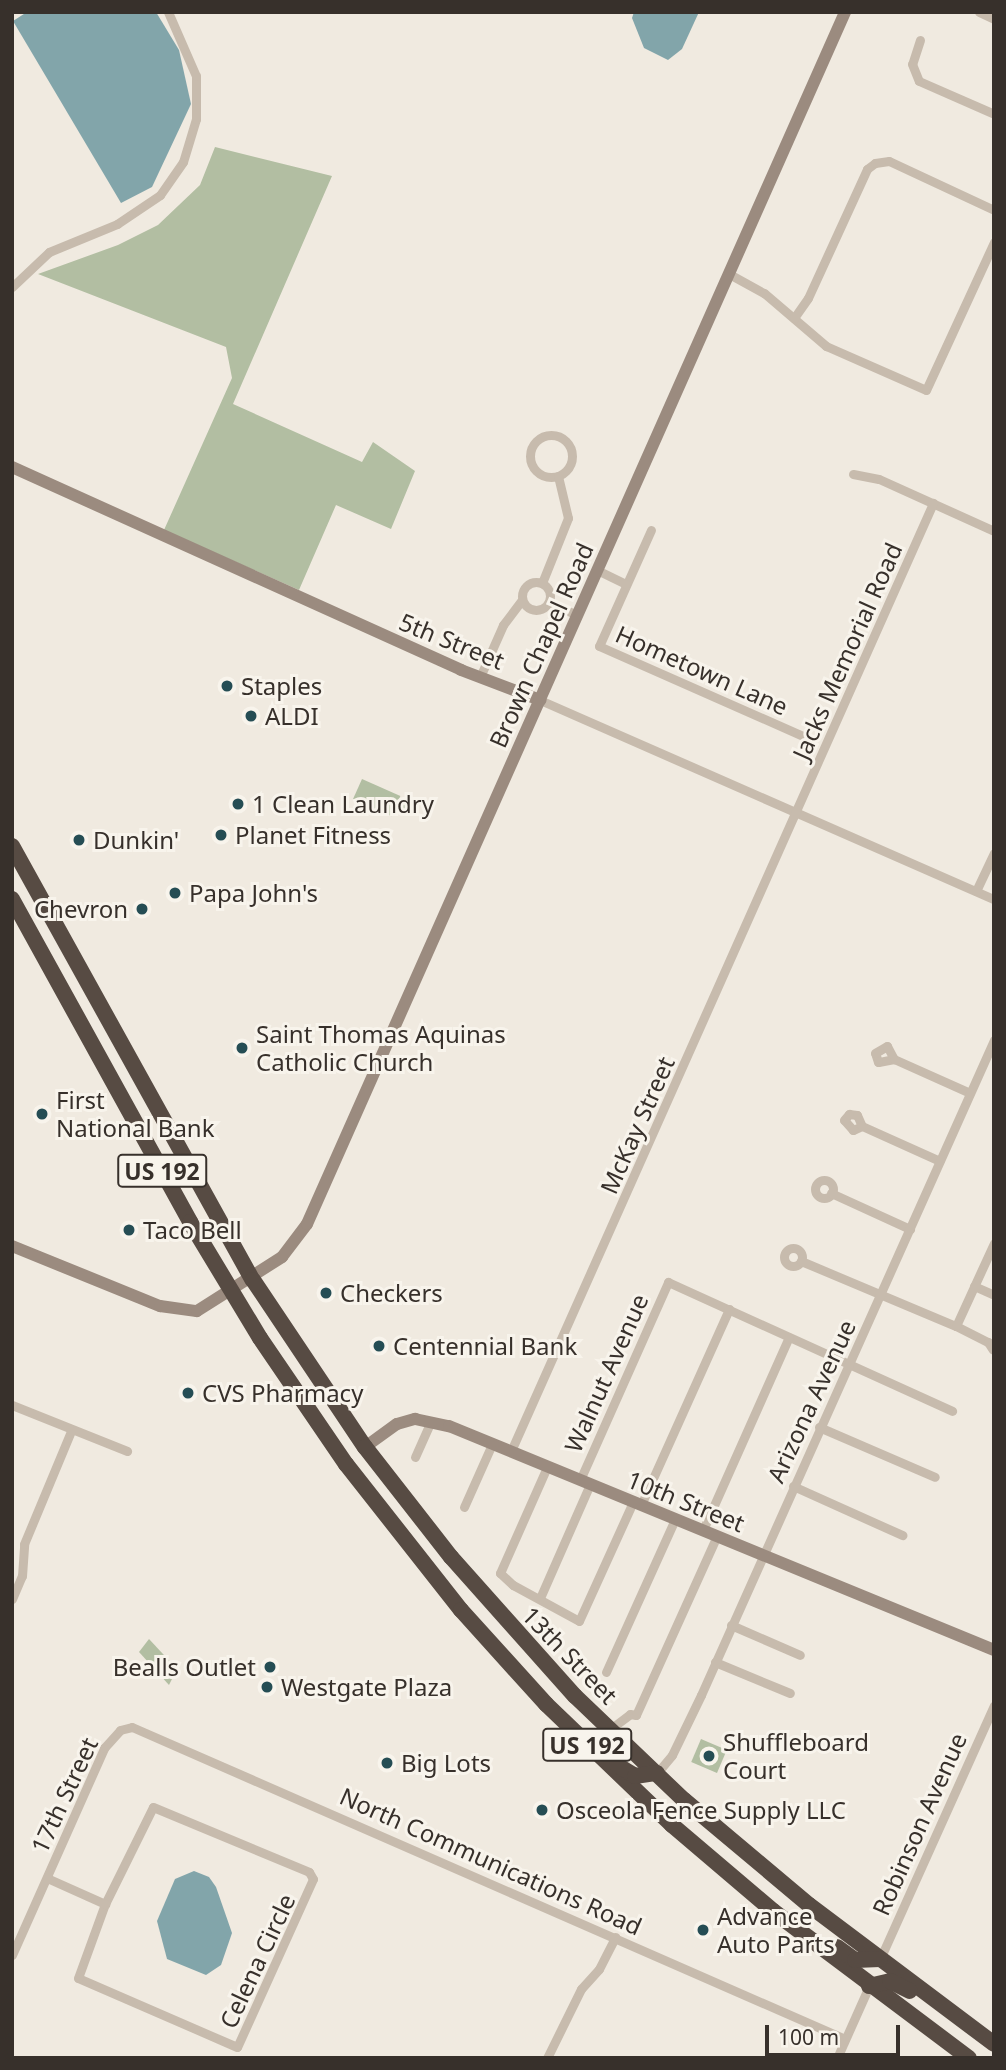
<!DOCTYPE html>
<style>
body{margin:0}
#map{position:relative;width:1006px;height:2070px;overflow:hidden;background:#f0eae0;font-family:"Noto Sans",sans-serif}
div>[style]{position:absolute}
.green>*{inset:0;background:#b2bea2;transform-origin:0 0}
.round{border-radius:50%}
.water>*{inset:0;background:#82a5aa}
.street>*{height:9px;margin:-4.5px;padding:0 4.5px;transform-origin:4.5px;border-radius:4.5px;background:#c7bbad}
.street>.ring{margin:-4.5px;padding:0;box-sizing:content-box;background:none;border:9px solid #c7bbad;border-radius:50%}
.secondary>*{height:12px;margin:-6px;padding:0 6px;transform-origin:6px;border-radius:6px;background:#9b8b7f}
.highway>*{height:16px;margin:-8px;padding:0 8px;transform-origin:8px;border-radius:8px;background:#574b43}
.dots>*{width:19px;height:19px;translate:-50% -50%;box-sizing:border-box;border:4px solid #f8f4ec;border-radius:50%}
span{translate:-50% -50%;white-space:nowrap;text-align:center;line-height:1.15;-webkit-text-stroke:6px #f8f4ec;paint-order:stroke}
.shield-label span{padding:2px 5px;background:#f8f4ec;border:2px solid;border-radius:5px;-webkit-text-stroke-width:0}
.shield-label{font-size:23px;color:#37302b;font-weight:700}
.street-label{font-size:24px;color:#37302b}
.poi-label{font-size:24px;color:#37302b}
.left{translate:0 -50%;text-align:left}
.right{translate:-100% -50%;text-align:right}
.frame{position:absolute;inset:0;border:14px solid #37302b;pointer-events:none}
.scale{position:absolute;left:765px;top:2025px;width:135px;height:32px;box-sizing:border-box;border:4px solid #37302b;border-top:0;padding-left:9px;font-size:21px;line-height:24px;white-space:nowrap;color:#37302b;-webkit-text-stroke:5px #f8f4ec;paint-order:stroke}
</style>
<div id="map">
<div class="green">
<i style="clip-path:polygon(215px 147px,332px 176px,233px 404px,362px 462px,373px 442px,415px 471px,391px 529px,336px 505px,299px 590px,164px 530px,232px 378px,226px 347px,38px 274px,118px 245px,158px 225px,200px 185px)"></i>
<i style="left:362px;top:779px;width:42px;height:22px;rotate:24deg"></i>
<i class="round" style="left:401px;top:798px;width:16px;height:16px"></i>
<i style="clip-path:polygon(149px 1639px,177px 1669px,169px 1685px,139px 1652px)"></i>
<i style="left:701px;top:1739px;width:28px;height:25px;rotate:23deg"></i>
</div>
<div class="water">
<i style="clip-path:polygon(27px 12px,156px 12px,179px 50px,191px 104px,152px 187px,121px 203px,13px 21px)"></i>
<i style="clip-path:polygon(634px 12px,699px 12px,682px 49px,668px 60px,644px 48px,632px 18px)"></i>
<i style="clip-path:polygon(194px 1871px,209px 1877px,216px 1887px,232px 1933px,221px 1965px,206px 1975px,167px 1959px,157px 1921px,175px 1879px)"></i>
</div>
<div class="street">
<i style="left:979px;top:12px;width:17px;rotate:25deg"></i>
<i style="left:920px;top:40px;width:25px;rotate:108deg"></i>
<i style="left:912px;top:64px;width:18px;rotate:68deg"></i>
<i style="left:919px;top:81px;width:82px;rotate:23.7deg"></i>
<i style="left:731px;top:275px;width:38px;rotate:29deg"></i>
<i style="left:764px;top:293px;width:82px;rotate:40.5deg"></i>
<i style="left:826px;top:346px;width:109px;rotate:23.7deg"></i>
<i style="left:926px;top:390px;width:163px;rotate:-65.3deg"></i>
<i style="left:12px;top:287px;width:51px;rotate:-43.4deg"></i>
<i style="left:49px;top:252px;width:74px;rotate:-22.4deg"></i>
<i style="left:117px;top:224px;width:52px;rotate:-34deg"></i>
<i style="left:160px;top:195px;width:40px;rotate:-55.1deg"></i>
<i style="left:183px;top:162px;width:45px;rotate:-73.2deg"></i>
<i style="left:196px;top:119px;width:43px;rotate:-90deg"></i>
<i style="left:196px;top:76px;width:70px;rotate:-113.6deg"></i>
<i style="left:794px;top:318px;width:24px;rotate:-55deg"></i>
<i style="left:808px;top:298px;width:142px;rotate:-65.4deg"></i>
<i style="left:867px;top:169px;width:10px;rotate:-37deg"></i>
<i style="left:875px;top:163px;width:14px;rotate:-8deg"></i>
<i style="left:889px;top:161px;width:116px;rotate:25deg"></i>
<i class="ring" style="left:530px;top:435px;width:33px;height:33px"></i>
<i style="left:853px;top:474px;width:26px;rotate:11deg"></i>
<i style="left:879px;top:479px;width:126px;rotate:24.3deg"></i>
<i style="left:651px;top:530px;width:127px;rotate:114.1deg"></i>
<i style="left:599px;top:646px;width:233px;rotate:23.8deg"></i>
<i style="left:597px;top:570px;width:32px;rotate:26deg"></i>
<i class="ring" style="left:522px;top:582px;width:19px;height:19px"></i>
<i style="left:542px;top:583px;width:70px;rotate:-68.2deg"></i>
<i style="left:568px;top:518px;width:43px;rotate:-103.4deg"></i>
<i style="left:549px;top:602px;width:31px;rotate:25deg"></i>
<i style="left:480px;top:677px;width:57px;rotate:-66.1deg"></i>
<i style="left:503px;top:625px;width:31px;rotate:-53deg"></i>
<i style="left:540px;top:700px;width:496px;rotate:23.7deg"></i>
<i style="left:976px;top:891px;width:42px;rotate:-64.7deg"></i>
<i style="left:894px;top:1059px;width:16px;rotate:169deg"></i>
<i style="left:878px;top:1062px;width:9px;rotate:-108deg"></i>
<i style="left:875px;top:1053px;width:14px;rotate:-30deg"></i>
<i style="left:887px;top:1046px;width:15px;rotate:62deg"></i>
<i style="left:894px;top:1059px;width:83px;rotate:24.1deg"></i>
<i style="left:862px;top:1126px;width:10px;rotate:156deg"></i>
<i style="left:853px;top:1130px;width:13px;rotate:-132deg"></i>
<i style="left:844px;top:1120px;width:8px;rotate:-50deg"></i>
<i style="left:849px;top:1114px;width:8px;rotate:7deg"></i>
<i style="left:857px;top:1115px;width:12px;rotate:66deg"></i>
<i style="left:862px;top:1126px;width:85px;rotate:24.2deg"></i>
<i class="ring" style="left:815px;top:1180px;width:9px;height:9px"></i>
<i style="left:831px;top:1193px;width:87px;rotate:24.5deg"></i>
<i class="ring" style="left:784px;top:1248px;width:9px;height:9px"></i>
<i style="left:801px;top:1261px;width:168px;rotate:22.8deg"></i>
<i style="left:956px;top:1326px;width:36px;rotate:27deg"></i>
<i style="left:988px;top:1342px;width:9px;rotate:58deg"></i>
<i style="left:974px;top:1286px;width:22px;rotate:24deg"></i>
<i style="left:956px;top:1326px;width:91px;rotate:-65.4deg"></i>
<i style="left:12px;top:1405px;width:124px;rotate:21.8deg"></i>
<i style="left:819px;top:1427px;width:126px;rotate:23.3deg"></i>
<i style="left:511px;top:1451px;width:1038px;rotate:-66deg"></i>
<i style="left:415px;top:1457px;width:39px;rotate:-66deg"></i>
<i style="left:547px;top:1467px;width:116px;rotate:113.9deg"></i>
<i style="left:500px;top:1573px;width:18px;rotate:43deg"></i>
<i style="left:513px;top:1585px;width:75px;rotate:28.6deg"></i>
<i style="left:579px;top:1621px;width:131px;rotate:-65.6deg"></i>
<i style="left:580px;top:1480px;width:217px;rotate:-66deg"></i>
<i style="left:668px;top:1282px;width:312px;rotate:24.4deg"></i>
<i style="left:793px;top:1486px;width:120px;rotate:24.2deg"></i>
<i style="left:641px;top:1505px;width:215px;rotate:-65.8deg"></i>
<i style="left:464px;top:1507px;width:69px;rotate:-66deg"></i>
<i style="left:703px;top:1530px;width:211px;rotate:-66deg"></i>
<i style="left:540px;top:1598px;width:124px;rotate:-66.3deg"></i>
<i style="left:12px;top:1599px;width:25px;rotate:-67deg"></i>
<i style="left:22px;top:1576px;width:32px;rotate:-86deg"></i>
<i style="left:24px;top:1544px;width:122px;rotate:-67.4deg"></i>
<i style="left:731px;top:1625px;width:75px;rotate:23.5deg"></i>
<i style="left:715px;top:1662px;width:81px;rotate:22.5deg"></i>
<i style="left:606px;top:1672px;width:168px;rotate:-65.7deg"></i>
<i style="left:609px;top:1730px;width:26px;rotate:-37deg"></i>
<i style="left:630px;top:1714px;width:6px;rotate:9deg"></i>
<i style="left:636px;top:1715px;width:196px;rotate:-65.7deg"></i>
<i style="left:657px;top:1773px;width:23px;rotate:-50deg"></i>
<i style="left:672px;top:1755px;width:67px;rotate:-64.2deg"></i>
<i style="left:701px;top:1695px;width:718px;rotate:-65.9deg"></i>
<i style="left:153px;top:1807px;width:169px;rotate:22.6deg"></i>
<i style="left:309px;top:1872px;width:8px;rotate:60deg"></i>
<i style="left:313px;top:1879px;width:184px;rotate:114.3deg"></i>
<i style="left:237px;top:2047px;width:173px;rotate:-156.5deg"></i>
<i style="left:78px;top:1978px;width:79px;rotate:-70deg"></i>
<i style="left:105px;top:1904px;width:108px;rotate:-63.7deg"></i>
<i style="left:47px;top:1878px;width:64px;rotate:24.1deg"></i>
<i style="left:12px;top:1955px;width:227px;rotate:-66deg"></i>
<i style="left:104px;top:1748px;width:24px;rotate:-48deg"></i>
<i style="left:120px;top:1730px;width:12px;rotate:-14deg"></i>
<i style="left:132px;top:1727px;width:778px;rotate:23.63deg"></i>
<i style="left:880px;top:1959px;width:278px;rotate:-65.8deg"></i>
<i style="left:547px;top:2058px;width:77px;rotate:-63.8deg"></i>
<i style="left:581px;top:1989px;width:27px;rotate:-48deg"></i>
<i style="left:599px;top:1969px;width:36px;rotate:-63deg"></i>
<i style="left:837px;top:2058px;width:79px;rotate:-66deg"></i>
</div>
<div class="secondary">
<i style="left:12px;top:467px;width:493px;rotate:24.3deg"></i>
<i style="left:461px;top:670px;width:85px;rotate:20.8deg"></i>
<i style="left:12px;top:1246px;width:160px;rotate:22.1deg"></i>
<i style="left:160px;top:1306px;width:37px;rotate:8deg"></i>
<i style="left:197px;top:1311px;width:101px;rotate:-32.4deg"></i>
<i style="left:282px;top:1257px;width:41px;rotate:-52.9deg"></i>
<i style="left:307px;top:1224px;width:1326px;rotate:-66.06deg"></i>
<i style="left:365px;top:1447px;width:39px;rotate:-36deg"></i>
<i style="left:397px;top:1424px;width:19px;rotate:-16deg"></i>
<i style="left:415px;top:1419px;width:35px;rotate:12deg"></i>
<i style="left:449px;top:1426px;width:589px;rotate:22.34deg"></i>
</div>
<div class="highway">
<i style="left:12px;top:846px;width:496px;rotate:61deg"></i>
<i style="left:253px;top:1280px;width:201px;rotate:56.2deg"></i>
<i style="left:365px;top:1447px;width:140px;rotate:52deg"></i>
<i style="left:451px;top:1557px;width:186px;rotate:48.3deg"></i>
<i style="left:575px;top:1696px;width:151px;rotate:43.7deg"></i>
<i style="left:684px;top:1800px;width:163px;rotate:40deg"></i>
<i style="left:809px;top:1905px;width:231px;rotate:36.9deg"></i>
<i style="left:12px;top:899px;width:369px;rotate:61.1deg"></i>
<i style="left:190px;top:1222px;width:135px;rotate:58.9deg"></i>
<i style="left:260px;top:1338px;width:153px;rotate:55.7deg"></i>
<i style="left:346px;top:1464px;width:186px;rotate:51.8deg"></i>
<i style="left:461px;top:1610px;width:127px;rotate:47.9deg"></i>
<i style="left:546px;top:1704px;width:175px;rotate:43.8deg"></i>
<i style="left:672px;top:1825px;width:133px;rotate:40.4deg"></i>
<i style="left:773px;top:1911px;width:245px;rotate:36.9deg"></i>
<i style="left:617px;top:1765px;width:21px;rotate:31deg"></i>
<i style="left:635px;top:1776px;width:22px;rotate:-8deg"></i>
<i style="left:837px;top:1947px;width:22px;rotate:36deg"></i>
<i style="left:855px;top:1960px;width:25px;rotate:-2deg"></i>
<i style="left:869px;top:1986px;width:22px;rotate:-13deg"></i>
<i style="left:890px;top:1981px;width:22px;rotate:27deg"></i>
</div>
<div class="dots">
<i style="left:227px;top:686px;background:#254d54"></i>
<i style="left:251px;top:716px;background:#254d54"></i>
<i style="left:238px;top:804px;background:#254d54"></i>
<i style="left:221px;top:835px;background:#254d54"></i>
<i style="left:79px;top:840px;background:#254d54"></i>
<i style="left:175px;top:893px;background:#254d54"></i>
<i style="left:142px;top:909px;background:#254d54"></i>
<i style="left:242px;top:1048px;background:#254d54"></i>
<i style="left:42px;top:1114px;background:#254d54"></i>
<i style="left:129px;top:1230px;background:#254d54"></i>
<i style="left:326px;top:1293px;background:#254d54"></i>
<i style="left:379px;top:1346px;background:#254d54"></i>
<i style="left:188px;top:1393px;background:#254d54"></i>
<i style="left:270px;top:1667px;background:#254d54"></i>
<i style="left:267px;top:1687px;background:#254d54"></i>
<i style="left:709px;top:1756px;background:#254d54"></i>
<i style="left:387px;top:1763px;background:#254d54"></i>
<i style="left:542px;top:1810px;background:#254d54"></i>
<i style="left:703px;top:1930px;background:#254d54"></i>
</div>
<div class="shield-label">
<span style="left:162px;top:1171px">US 192</span>
<span style="left:587px;top:1745px">US 192</span>
</div>
<div class="street-label">
<span style="left:452px;top:641px;rotate:22deg">5th Street</span>
<span style="left:541px;top:645px;rotate:-66deg">Brown Chapel Road</span>
<span style="left:847px;top:651px;rotate:-66deg">Jacks Memorial Road</span>
<span style="left:702px;top:670px;rotate:24deg">Hometown Lane</span>
<span style="left:637px;top:1125px;rotate:-66deg">McKay Street</span>
<span style="left:606px;top:1373px;rotate:-66deg">Walnut Avenue</span>
<span style="left:811px;top:1401px;rotate:-65deg">Arizona Avenue</span>
<span style="left:686px;top:1501px;rotate:22deg">10th Street</span>
<span style="left:570px;top:1655px;rotate:46deg">13th Street</span>
<span style="left:64px;top:1795px;rotate:-65deg">17th Street</span>
<span style="left:919px;top:1824px;rotate:-66deg">Robinson Avenue</span>
<span style="left:491px;top:1861px;rotate:24deg">North Communications Road</span>
<span style="left:257px;top:1961px;rotate:-65deg">Celena Circle</span>
</div>
<div class="poi-label">
<span class="left" style="left:241px;top:686px">Staples</span>
<span class="left" style="left:265px;top:716px">ALDI</span>
<span class="left" style="left:252px;top:804px">1 Clean Laundry</span>
<span class="left" style="left:235px;top:835px">Planet Fitness</span>
<span class="left" style="left:93px;top:840px">Dunkin'</span>
<span class="left" style="left:189px;top:893px">Papa John's</span>
<span class="right" style="left:128px;top:909px">Chevron</span>
<span class="left" style="left:256px;top:1048px">Saint Thomas Aquinas<br>Catholic Church</span>
<span class="left" style="left:56px;top:1114px">First<br>National Bank</span>
<span class="left" style="left:143px;top:1230px">Taco Bell</span>
<span class="left" style="left:340px;top:1293px">Checkers</span>
<span class="left" style="left:393px;top:1346px">Centennial Bank</span>
<span class="left" style="left:202px;top:1393px">CVS Pharmacy</span>
<span class="right" style="left:256px;top:1667px">Bealls Outlet</span>
<span class="left" style="left:281px;top:1687px">Westgate Plaza</span>
<span class="left" style="left:723px;top:1756px">Shuffleboard<br>Court</span>
<span class="left" style="left:401px;top:1763px">Big Lots</span>
<span class="left" style="left:556px;top:1810px">Osceola Fence Supply LLC</span>
<span class="left" style="left:717px;top:1930px">Advance<br>Auto Parts</span>
</div>
<div class="frame"></div>
<div class="scale">100 m</div>
</div>
